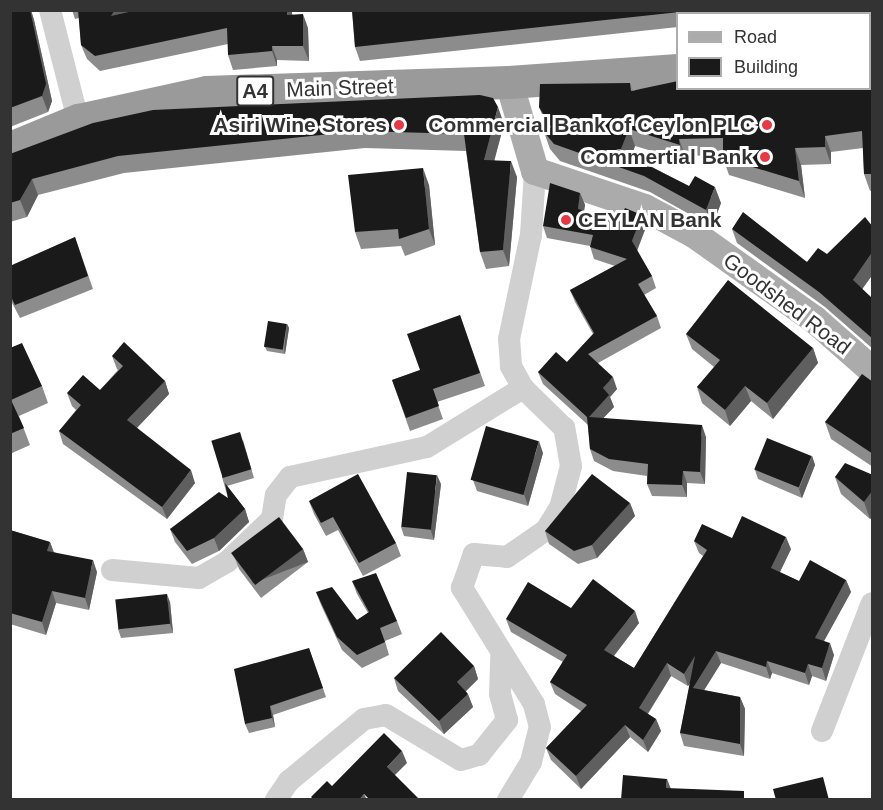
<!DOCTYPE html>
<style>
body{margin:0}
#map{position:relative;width:883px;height:810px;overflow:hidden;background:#fff;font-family:Helvetica,sans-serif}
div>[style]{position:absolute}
.minor>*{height:22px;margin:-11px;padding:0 11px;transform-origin:11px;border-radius:11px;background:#d0d0d0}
.major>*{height:28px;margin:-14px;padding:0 14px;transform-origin:14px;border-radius:14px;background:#ababab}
.highway>*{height:33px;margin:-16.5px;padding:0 16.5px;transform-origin:16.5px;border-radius:16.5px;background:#9a9a9a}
.wall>*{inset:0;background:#8c8c8c}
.shaded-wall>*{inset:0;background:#5f5f5f;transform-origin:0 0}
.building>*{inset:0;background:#1a1a1a;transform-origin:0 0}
.dots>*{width:16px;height:16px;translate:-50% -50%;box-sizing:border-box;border:3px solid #fff;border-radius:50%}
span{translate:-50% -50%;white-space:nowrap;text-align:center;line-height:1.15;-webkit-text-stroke:6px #fff;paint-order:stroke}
.shield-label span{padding:2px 4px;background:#fff;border:2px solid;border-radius:4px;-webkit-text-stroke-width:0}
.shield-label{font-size:20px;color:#333;font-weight:700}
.street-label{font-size:21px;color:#333}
.poi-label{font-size:21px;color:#333;font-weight:700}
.right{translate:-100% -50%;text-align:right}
.left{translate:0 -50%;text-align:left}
.frame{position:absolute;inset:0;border:12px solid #333;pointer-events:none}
.legend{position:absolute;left:676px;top:12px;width:195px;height:78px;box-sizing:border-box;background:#fff;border:2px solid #adadad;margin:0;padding:8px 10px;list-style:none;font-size:18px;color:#333}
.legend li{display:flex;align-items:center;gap:12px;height:30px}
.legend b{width:30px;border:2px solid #adadad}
</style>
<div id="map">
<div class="minor">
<i style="left:50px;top:10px;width:114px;rotate:75.7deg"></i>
<i style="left:112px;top:570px;width:87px;rotate:5.3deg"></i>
<i style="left:199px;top:578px;width:32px;rotate:-30deg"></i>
<i style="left:227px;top:562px;width:62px;rotate:-43.7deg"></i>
<i style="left:272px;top:519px;width:24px;rotate:-81deg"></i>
<i style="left:276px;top:495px;width:23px;rotate:-52deg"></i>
<i style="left:290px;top:477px;width:140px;rotate:-12.4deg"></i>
<i style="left:427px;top:447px;width:113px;rotate:-31.6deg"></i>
<i style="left:822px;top:731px;width:137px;rotate:-68.7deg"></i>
<i style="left:276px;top:800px;width:23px;rotate:-56deg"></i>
<i style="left:289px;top:781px;width:97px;rotate:-39.6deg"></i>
<i style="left:364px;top:719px;width:22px;rotate:-10deg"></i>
<i style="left:386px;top:715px;width:87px;rotate:31deg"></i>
<i style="left:461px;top:760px;width:19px;rotate:-16deg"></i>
<i style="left:479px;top:755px;width:45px;rotate:-51.3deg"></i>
<i style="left:507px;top:720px;width:27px;rotate:-105deg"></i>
<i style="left:500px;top:694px;width:38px;rotate:-88deg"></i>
<i style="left:508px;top:800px;width:44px;rotate:-58.8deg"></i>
<i style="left:531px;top:762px;width:36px;rotate:-76deg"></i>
<i style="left:540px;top:727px;width:24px;rotate:-105deg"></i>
<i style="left:534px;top:704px;width:137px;rotate:-121.8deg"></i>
<i style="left:462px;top:588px;width:36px;rotate:-71deg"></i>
<i style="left:474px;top:554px;width:33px;rotate:5deg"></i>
<i style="left:507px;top:557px;width:47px;rotate:-34.7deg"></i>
<i style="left:546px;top:530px;width:26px;rotate:-58deg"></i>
<i style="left:560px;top:508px;width:43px;rotate:-75.3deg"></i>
<i style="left:571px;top:466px;width:39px;rotate:-100deg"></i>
<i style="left:564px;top:428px;width:57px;rotate:-135.7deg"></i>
<i style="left:523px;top:388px;width:25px;rotate:-119deg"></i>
<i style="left:511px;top:366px;width:27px;rotate:-94deg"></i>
<i style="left:509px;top:339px;width:106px;rotate:-78.1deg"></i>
<i style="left:531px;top:235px;width:64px;rotate:-86.4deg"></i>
</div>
<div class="major">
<i style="left:509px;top:82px;width:93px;rotate:73.7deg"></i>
<i style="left:535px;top:171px;width:116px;rotate:18.6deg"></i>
<i style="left:645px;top:208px;width:55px;rotate:28deg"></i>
<i style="left:694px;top:234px;width:148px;rotate:35.4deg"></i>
<i style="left:815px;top:320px;width:76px;rotate:41.3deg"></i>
</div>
<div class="highway">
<i style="left:870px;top:60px;width:2px"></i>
<i style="left:10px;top:148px;width:74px;rotate:-22.4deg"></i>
<i style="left:78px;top:120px;width:131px;rotate:-12.3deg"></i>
<i style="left:206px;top:92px;width:303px;rotate:-1.9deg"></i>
<i style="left:509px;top:82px;width:169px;rotate:-4.1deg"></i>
</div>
<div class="wall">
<i style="clip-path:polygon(12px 10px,31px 10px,34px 20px,52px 101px,48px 112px,10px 127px,10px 11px)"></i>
<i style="clip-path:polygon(72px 10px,133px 10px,132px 12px,292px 14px,308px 28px,309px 61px,277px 60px,277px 66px,233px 70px,228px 55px,228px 44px,100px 71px,87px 59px,81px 45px,79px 18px,75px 19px)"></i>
<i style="clip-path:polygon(352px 10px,873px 10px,873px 35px,870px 35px,870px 14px,678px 14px,678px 27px,360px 61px,355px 47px)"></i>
<i style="clip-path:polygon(873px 65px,873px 190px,870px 191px,864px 174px,863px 148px,831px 152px,831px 164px,801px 165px,805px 198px,729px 175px,723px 158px,723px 155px,685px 156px,686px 161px,635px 146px,631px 156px,721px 203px,712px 227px,650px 192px,560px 161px,550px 149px,544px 132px,548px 129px,539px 107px,630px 83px,633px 91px,870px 88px)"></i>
<i style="clip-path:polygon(93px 123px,504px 124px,494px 160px,517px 177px,509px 266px,486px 269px,480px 252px,466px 151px,365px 148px,124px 173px,38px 195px,27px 217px,10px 222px,10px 154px)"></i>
<i style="clip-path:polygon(429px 185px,435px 245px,405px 256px,401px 246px,361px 249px,355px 232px)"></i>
<i style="clip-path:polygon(580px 193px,585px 205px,584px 211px,646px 227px,637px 251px,652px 276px,656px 288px,644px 295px,657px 316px,661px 328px,598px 363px,617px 389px,610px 397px,614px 407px,603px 418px,706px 437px,705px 484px,687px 483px,687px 497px,652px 496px,647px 484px,647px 476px,613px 471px,594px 461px,590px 449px,588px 425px,543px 384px,538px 372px,567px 362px,593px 334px,575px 302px,570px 290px,615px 266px,594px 259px,590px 246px,547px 238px,543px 226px)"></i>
<i style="clip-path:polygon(873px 227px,873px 274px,862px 289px,873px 299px,873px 349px,825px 307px,737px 243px,732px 229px,807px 262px,827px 254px)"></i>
<i style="clip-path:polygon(75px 237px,93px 289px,20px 318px,10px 299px,10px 266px)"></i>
<i style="clip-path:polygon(460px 315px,485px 386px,437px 402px,443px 419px,410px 431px,392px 380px,420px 370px)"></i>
<i style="clip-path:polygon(287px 324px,289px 328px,285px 354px,267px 351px,265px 347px)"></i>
<i style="clip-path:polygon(686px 334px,813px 348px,818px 363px,773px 419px,751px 401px,730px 426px,702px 403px,697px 387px,714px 367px,692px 349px)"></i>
<i style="clip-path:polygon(10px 348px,42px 386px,48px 403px,19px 416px,30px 445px,10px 454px)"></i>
<i style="clip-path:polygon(112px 356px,165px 381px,169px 394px,137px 428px,195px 483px,167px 519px,63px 444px,59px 431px,76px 410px,72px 406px,67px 393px,100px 390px,118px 370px,117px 369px)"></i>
<i style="clip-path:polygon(873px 382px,873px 467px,831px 439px,825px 422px)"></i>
<i style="clip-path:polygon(243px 440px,254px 478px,227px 486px,245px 509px,249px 522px,219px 551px,192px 564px,175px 542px,170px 529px,228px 498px,222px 477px)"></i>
<i style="clip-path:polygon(543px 453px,528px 506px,477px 491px,473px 480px)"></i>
<i style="clip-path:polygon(812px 456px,815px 465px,802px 498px,758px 479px,755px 470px)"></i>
<i style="clip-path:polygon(873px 475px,873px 516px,870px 519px,841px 494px,835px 477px)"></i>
<i style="clip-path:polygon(441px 484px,434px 540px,404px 536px,401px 527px)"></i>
<i style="clip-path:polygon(309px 501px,396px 543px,401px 556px,363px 576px,338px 530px,326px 536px,314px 514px)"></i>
<i style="clip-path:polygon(630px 503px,635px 516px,597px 558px,578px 564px,549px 544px,545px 531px)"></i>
<i style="clip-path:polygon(10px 530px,50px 542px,54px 552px,97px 572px,89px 610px,56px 603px,46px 635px,10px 624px)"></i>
<i style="clip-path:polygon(732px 538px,791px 549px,780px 572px,799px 581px,846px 580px,851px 592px,824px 641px,834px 655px,826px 681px,812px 676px,809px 685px,772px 673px,770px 679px,721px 663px,704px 690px,740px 697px,745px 709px,744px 756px,684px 746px,680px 733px,690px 684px,688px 686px,671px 676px,648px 714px,656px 719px,661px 731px,648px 752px,630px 737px,581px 789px,551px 760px,546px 748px,581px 711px,555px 694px,550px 682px,563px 662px,511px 632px,506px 619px,571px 608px,639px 623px,614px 656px,634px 668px,703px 556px,699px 553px,694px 541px)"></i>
<i style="clip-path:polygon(303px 549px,308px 562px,261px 598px,239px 569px,234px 556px)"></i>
<i style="clip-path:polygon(352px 581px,397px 621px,402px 634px,385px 641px,389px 655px,362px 668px,342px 650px,321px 605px,316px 592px,357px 620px,368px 613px,357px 594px)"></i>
<i style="clip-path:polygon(170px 602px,173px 633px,121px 638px,118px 629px)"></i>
<i style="clip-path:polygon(309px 648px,326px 697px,273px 715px,275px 727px,249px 733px,245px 724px)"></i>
<i style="clip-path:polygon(474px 666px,478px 679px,466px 691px,473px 707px,444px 734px,398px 691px,394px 678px)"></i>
</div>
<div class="shaded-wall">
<i style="clip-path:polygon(30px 10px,31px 10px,34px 20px,52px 101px,48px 112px,42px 96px)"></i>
<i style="clip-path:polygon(115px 10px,133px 10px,116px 30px,111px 16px)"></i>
<i style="clip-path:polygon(287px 10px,292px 10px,292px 29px,287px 15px)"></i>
<i style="clip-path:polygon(303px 14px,308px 28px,309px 61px,303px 46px)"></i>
<i style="clip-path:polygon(272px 46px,277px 60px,277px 66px,272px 51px)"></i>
<i style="clip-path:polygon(498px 107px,504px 124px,490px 177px,484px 160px)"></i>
<i style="clip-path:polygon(629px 129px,635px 146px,628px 165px,621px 149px)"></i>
<i style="clip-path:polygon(825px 136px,831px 152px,831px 164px,825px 147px)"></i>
<i style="clip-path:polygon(679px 139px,685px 156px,686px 161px,680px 145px)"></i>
<i style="clip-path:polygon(795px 148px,801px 165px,805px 198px,799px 181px)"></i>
<i style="clip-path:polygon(511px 161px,517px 177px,509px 266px,503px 250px)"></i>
<i style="clip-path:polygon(423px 168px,429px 185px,435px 245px,429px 229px)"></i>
<i style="clip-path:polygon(32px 179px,38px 195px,27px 217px,20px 200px)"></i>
<i style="clip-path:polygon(715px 187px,721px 203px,712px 227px,706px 210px)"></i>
<i style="clip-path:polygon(580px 193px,585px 205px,582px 221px,578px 209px)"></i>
<i style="clip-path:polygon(642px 215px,646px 227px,636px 253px,632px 241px)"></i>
<i style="clip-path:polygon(873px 251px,873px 274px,858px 295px,853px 280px)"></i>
<i style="clip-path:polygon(287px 324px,289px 328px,285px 354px,284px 349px)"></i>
<i style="clip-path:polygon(813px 348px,818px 363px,773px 419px,767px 403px)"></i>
<i style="clip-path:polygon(613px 377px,617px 389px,610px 397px,614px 407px,593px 429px,589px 417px,603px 388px)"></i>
<i style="clip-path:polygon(165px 381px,169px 394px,132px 433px,127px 420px)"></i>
<i style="clip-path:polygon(745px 386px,751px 401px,730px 426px,725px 410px)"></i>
<i style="clip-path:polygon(702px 425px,706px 437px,705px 484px,700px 472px)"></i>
<i style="clip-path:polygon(539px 441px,543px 453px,528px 506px,524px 494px)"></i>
<i style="clip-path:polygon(812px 456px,815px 465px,802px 498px,799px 489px)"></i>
<i style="clip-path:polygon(191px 470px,195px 483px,167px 519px,162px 507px)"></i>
<i style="clip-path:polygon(683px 471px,687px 483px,687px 497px,682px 485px)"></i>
<i style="clip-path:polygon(437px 475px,441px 484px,434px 540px,431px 531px)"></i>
<i style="clip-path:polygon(873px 490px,873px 516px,870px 519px,864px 502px)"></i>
<i style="clip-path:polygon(630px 503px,635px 516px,597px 558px,592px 545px)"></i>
<i style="clip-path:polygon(245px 509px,249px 522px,219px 551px,214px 538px)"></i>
<i style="clip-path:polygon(786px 537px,791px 549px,776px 580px,771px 568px)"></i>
<i style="clip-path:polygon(50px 542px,54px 554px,47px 551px)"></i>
<i style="left:303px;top:549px;width:14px;height:59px;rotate:69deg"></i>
<i style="clip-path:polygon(93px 560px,97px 572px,89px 610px,85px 598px)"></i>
<i style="clip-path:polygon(846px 580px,851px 592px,819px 650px,815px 638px)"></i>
<i style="clip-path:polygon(52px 591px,56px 603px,46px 635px,42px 622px)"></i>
<i style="clip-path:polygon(167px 594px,170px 602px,173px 633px,170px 624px)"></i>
<i style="clip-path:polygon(635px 611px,639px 623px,609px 662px,604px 650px)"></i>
<i style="clip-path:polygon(830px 643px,834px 655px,826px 681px,822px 668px)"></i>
<i style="clip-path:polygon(716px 651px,721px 663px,698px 700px,693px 688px)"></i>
<i style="clip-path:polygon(695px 656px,699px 668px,688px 686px,684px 674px)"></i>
<i style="clip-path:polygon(767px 661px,772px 673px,770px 679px,766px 667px)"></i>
<i style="clip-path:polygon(667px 663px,671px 676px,643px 721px,639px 708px)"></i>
<i style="clip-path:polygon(808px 664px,812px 676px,809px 685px,805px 673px)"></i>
<i style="clip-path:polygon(474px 666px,478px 679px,462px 695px,457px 682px)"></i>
<i style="clip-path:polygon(468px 694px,473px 707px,444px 734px,439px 721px)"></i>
<i style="clip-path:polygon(740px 697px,745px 709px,744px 756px,740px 744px)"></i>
<i style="clip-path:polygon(270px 706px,273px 715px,275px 727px,272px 718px)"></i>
<i style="clip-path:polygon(656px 719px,661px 731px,648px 752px,643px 740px)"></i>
<i style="clip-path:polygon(625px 725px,630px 737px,581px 789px,576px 776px)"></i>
<i style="clip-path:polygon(402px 751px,407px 763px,391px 779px,387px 767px)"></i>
<i style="clip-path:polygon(667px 779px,671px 789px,666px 788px)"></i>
<i style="clip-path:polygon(364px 794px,367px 800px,359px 800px)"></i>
</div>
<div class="building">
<i style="clip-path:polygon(12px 10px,30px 10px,46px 84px,42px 96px,10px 108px,10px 11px)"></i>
<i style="clip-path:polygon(78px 10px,115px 10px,111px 16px,138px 10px,287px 10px,287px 15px,303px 14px,303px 46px,272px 46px,272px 51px,228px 55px,227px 28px,95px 56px,81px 45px)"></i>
<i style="clip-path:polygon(352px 10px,698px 10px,355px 47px)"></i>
<i style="clip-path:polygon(746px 10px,873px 10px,873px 20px,870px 21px,870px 14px,746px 14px)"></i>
<i style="clip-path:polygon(870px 65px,873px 65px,873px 174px,864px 174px,862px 131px,825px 136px,825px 147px,795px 148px,799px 181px,723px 158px,723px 138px,679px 139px,680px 145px,629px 129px,621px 149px,616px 149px,689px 186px,695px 176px,715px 187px,706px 210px,644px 176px,554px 144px,544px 132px,551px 127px,539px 107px,540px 84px,630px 83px,631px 91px,678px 81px,678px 88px,870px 88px)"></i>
<i style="clip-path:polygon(480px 95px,493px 98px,498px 107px,484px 160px,511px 161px,503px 250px,480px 252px,464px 134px,359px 131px,118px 156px,32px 179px,20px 200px,10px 203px,10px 154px,93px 123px,153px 110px)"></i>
<i style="clip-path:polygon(423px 168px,429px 229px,399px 239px,398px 229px,355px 232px,348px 175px)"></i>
<i style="clip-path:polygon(550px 183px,580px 193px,578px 209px,620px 220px,625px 208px,642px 215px,632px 241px,652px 276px,638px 284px,657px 316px,588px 354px,613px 377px,603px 388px,609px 395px,589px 417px,702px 425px,700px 472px,683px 471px,682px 485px,647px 484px,648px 464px,609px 459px,590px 449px,587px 417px,538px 372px,556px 352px,567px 362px,594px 333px,570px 290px,627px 259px,590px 247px,593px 235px,543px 226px)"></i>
<i style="clip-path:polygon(743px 212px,807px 262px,818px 248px,827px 254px,865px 217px,873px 227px,873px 251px,853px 280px,873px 299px,873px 339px,819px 292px,732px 229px)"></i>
<i style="clip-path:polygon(75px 237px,88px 276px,15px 305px,10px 295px,10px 266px)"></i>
<i style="clip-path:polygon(728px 280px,813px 348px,767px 403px,745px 386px,725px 410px,697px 387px,720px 360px,686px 334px)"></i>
<i style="clip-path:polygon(460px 315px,480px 373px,433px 389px,439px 406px,406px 418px,392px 380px,420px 370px,407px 334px)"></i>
<i style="left:268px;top:321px;width:19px;height:26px;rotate:9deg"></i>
<i style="clip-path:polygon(124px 342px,165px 381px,127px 420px,191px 470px,162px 507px,59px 431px,81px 405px,67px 393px,83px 375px,100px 390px,123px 366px,112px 356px)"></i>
<i style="clip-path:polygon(22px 343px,42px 386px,11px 400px,24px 428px,10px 434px,10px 348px)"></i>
<i style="clip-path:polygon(862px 374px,873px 382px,873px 454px,825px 422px)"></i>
<i style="left:486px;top:426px;width:55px;height:56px;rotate:16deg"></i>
<i style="left:240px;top:432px;width:39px;height:30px;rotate:73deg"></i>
<i style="left:767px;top:438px;width:48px;height:34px;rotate:22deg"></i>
<i style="clip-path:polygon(845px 463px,873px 475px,873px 490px,864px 502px,835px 477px)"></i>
<i style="left:407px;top:472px;width:30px;height:55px;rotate:6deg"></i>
<i style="clip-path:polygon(358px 474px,396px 543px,359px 563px,333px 517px,321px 523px,309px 501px)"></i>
<i style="clip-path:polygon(592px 474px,630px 503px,592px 545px,574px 551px,545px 531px)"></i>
<i style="clip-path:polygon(225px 483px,245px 509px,214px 538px,187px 551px,170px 529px,219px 492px,228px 498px)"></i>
<i style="clip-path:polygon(742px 516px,786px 537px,771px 568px,799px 581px,810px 560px,846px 580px,815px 638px,830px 643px,822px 668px,808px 664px,805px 673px,767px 661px,766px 667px,716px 651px,693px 688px,740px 697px,740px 744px,680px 733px,695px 656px,684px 674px,667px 663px,639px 708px,656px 719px,643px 740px,625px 725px,576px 776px,546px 748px,587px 705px,550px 682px,567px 655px,506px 619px,528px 582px,571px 608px,593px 579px,635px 611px,604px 650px,634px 668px,707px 550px,694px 541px,702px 524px,732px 538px)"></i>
<i style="left:279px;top:517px;width:40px;height:60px;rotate:53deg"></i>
<i style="clip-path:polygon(10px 530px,50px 542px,47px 551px,93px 560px,85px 598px,52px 591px,42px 622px,10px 613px)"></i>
<i style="clip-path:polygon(376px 573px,397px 621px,380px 628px,385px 642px,357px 655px,337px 637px,316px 592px,332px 587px,357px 620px,369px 612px,352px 581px)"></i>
<i style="left:167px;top:594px;width:30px;height:52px;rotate:84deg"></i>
<i style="clip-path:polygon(441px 632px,474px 666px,457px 682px,468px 694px,439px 721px,394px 678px)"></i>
<i style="clip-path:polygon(309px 648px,323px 688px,270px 706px,272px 718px,245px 724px,234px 669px)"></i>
<i style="clip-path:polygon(384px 733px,402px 751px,387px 767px,420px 800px,370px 800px,364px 794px,359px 800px,314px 800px,311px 797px,327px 781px,332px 786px)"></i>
<i style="clip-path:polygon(623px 775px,667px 779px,666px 788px,744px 791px,744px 800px,621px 800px)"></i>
<i style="clip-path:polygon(823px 777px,829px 800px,776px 800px,773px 789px)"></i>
</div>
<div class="dots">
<i style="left:399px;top:125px;background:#e63946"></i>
<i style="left:767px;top:125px;background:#e63946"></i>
<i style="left:765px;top:157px;background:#e63946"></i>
<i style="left:566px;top:220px;background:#e63946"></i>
</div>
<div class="shield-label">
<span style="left:255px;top:91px">A4</span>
</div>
<div class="street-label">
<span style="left:340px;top:88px;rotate:-2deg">Main Street</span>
<span style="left:787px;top:304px;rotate:37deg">Goodshed Road</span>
</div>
<div class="poi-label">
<span class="right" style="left:387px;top:125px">Asiri Wine Stores</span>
<span class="right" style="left:755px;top:125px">Commercial Bank of Ceylon PLC</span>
<span class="right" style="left:753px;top:157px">Commertial Bank</span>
<span class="left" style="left:578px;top:220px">CEYLAN Bank</span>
</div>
<div class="frame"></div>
<ul class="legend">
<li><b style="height:8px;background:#ababab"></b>Road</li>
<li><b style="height:16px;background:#1a1a1a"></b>Building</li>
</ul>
</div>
